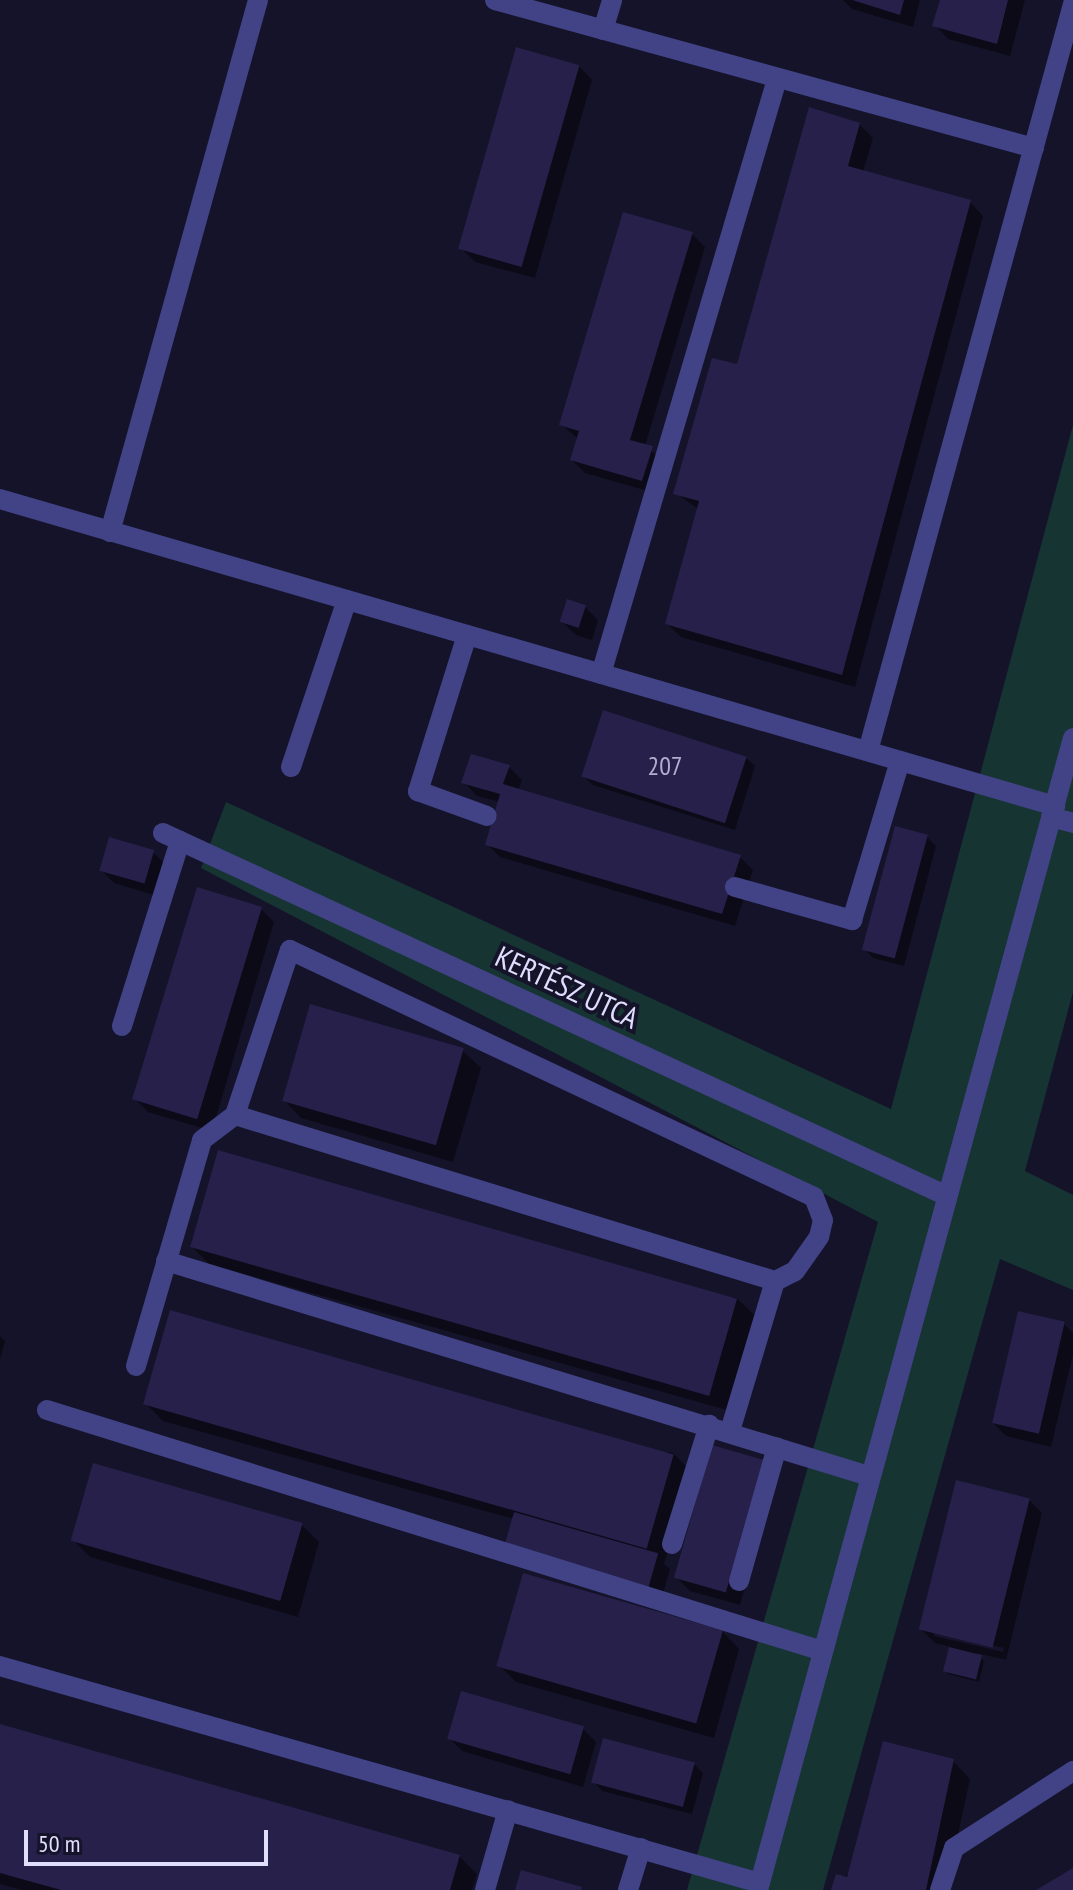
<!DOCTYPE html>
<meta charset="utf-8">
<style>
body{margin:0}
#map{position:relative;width:1073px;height:1890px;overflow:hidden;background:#15132a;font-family:"PT Sans Narrow",sans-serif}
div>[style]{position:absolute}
.green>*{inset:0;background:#163431}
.shadow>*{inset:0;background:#0007}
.building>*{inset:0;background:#26204a;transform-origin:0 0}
.minor>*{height:20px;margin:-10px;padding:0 10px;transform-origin:10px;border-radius:10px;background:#414386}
span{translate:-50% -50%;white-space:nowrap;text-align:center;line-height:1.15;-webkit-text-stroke:8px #15132a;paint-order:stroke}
.number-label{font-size:26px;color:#b2aed0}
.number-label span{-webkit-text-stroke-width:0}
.street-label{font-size:30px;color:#e0defd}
.scale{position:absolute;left:24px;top:1830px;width:244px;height:36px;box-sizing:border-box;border:4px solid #e0defd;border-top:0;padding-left:10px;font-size:24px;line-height:28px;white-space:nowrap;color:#e0defd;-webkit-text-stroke:6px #15132a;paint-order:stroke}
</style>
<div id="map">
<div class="green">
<i style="clip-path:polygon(1073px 425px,1073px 992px,1025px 1171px,1073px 1195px,1073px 1290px,1000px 1259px,823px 1890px,687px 1890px,878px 1222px,201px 868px,226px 802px,891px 1109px)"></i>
</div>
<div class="shadow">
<i style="clip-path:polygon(843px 0,920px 0,913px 27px,852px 9px)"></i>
<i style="clip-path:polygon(942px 0,1025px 0,1010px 56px,948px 39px,935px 25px)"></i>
<i style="clip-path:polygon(579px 66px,592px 80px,535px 278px,475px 262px,462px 249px)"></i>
<i style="clip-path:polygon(859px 124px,873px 138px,863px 172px,970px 202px,983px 216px,855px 687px,681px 637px,667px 624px,698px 509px,676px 493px)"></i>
<i style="clip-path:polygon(692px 234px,705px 247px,645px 446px,665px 461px,655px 493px,585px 473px,572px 460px,578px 439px,561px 424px)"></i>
<i style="clip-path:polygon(585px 607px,598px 620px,592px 640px,576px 635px,562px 622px)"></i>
<i style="clip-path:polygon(746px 758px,755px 766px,735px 830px,593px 785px,584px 777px)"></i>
<i style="clip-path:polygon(509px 767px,522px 780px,518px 791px,740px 857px,753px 870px,735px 926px,500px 857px,487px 844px,500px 802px,477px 796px,464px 782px)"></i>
<i style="clip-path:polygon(927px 837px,936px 846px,904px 966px,873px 958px,865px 949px)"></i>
<i style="clip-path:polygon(153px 852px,167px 866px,157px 896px,114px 883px,101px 870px)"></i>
<i style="clip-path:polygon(261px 909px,274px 922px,212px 1131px,148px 1112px,135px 1099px)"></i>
<i style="clip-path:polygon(463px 1051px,481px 1068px,453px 1162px,301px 1118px,284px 1100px)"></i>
<i style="clip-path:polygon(192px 1247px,737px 1298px,754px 1315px,727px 1410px,209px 1264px)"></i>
<i style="clip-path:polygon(1064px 1324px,1073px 1333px,1073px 1354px,1051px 1447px,1006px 1436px,993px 1423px)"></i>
<i style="clip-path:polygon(0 1336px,5px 1341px,0 1359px)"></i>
<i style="clip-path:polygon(146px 1404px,673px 1453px,691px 1471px,664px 1564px,670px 1569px,661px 1601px,514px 1519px,163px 1421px)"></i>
<i style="clip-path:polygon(776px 1475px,740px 1605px,690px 1591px,677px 1578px)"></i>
<i style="clip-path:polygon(evenodd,1029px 1500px,1042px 1513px,1006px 1660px,976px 1653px,984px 1661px,979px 1682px,948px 1674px,945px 1670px,951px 1647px,935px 1643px,921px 1629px,1029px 1500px,934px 1632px,1004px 1648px,1003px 1652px,934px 1636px,934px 1632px)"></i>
<i style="clip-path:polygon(302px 1525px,319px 1542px,298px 1617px,90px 1557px,73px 1540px)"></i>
<i style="clip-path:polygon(722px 1631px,739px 1649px,714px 1738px,516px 1682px,499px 1665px)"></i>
<i style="clip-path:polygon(0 1726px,459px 1856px,477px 1874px,472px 1890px,22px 1890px,0 1884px)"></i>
<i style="clip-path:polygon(583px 1729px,596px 1742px,583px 1787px,462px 1751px,449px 1738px)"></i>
<i style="clip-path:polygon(953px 1761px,970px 1779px,946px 1890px,833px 1890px)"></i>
<i style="clip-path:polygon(694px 1764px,703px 1773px,692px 1814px,602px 1791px,594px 1782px)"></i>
</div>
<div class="building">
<i style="clip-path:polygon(852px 0,904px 0,900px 15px)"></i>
<i style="clip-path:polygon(940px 0,1008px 0,997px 44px,932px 26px)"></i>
<i style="left:516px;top:47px;width:66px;height:210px;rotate:16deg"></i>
<i style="clip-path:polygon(809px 107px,860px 123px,848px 166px,971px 200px,842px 675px,665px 624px,699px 501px,673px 494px,712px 358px,737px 364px)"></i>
<i style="clip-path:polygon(623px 212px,693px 232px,630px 440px,653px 446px,642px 481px,570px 460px,579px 431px,559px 425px)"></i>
<i style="left:567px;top:599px;width:20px;height:24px;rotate:18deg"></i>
<i style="left:603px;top:710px;width:151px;height:70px;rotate:18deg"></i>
<i style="clip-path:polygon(471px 754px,510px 765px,503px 784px,741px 855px,722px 914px,485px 845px,500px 794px,461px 783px)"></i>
<i style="left:895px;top:826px;width:34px;height:128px;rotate:15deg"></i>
<i style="left:109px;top:837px;width:47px;height:35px;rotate:16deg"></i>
<i style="left:197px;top:887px;width:68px;height:222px;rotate:17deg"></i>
<i style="left:310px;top:1004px;width:160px;height:101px;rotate:16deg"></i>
<i style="left:218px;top:1150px;width:540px;height:101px;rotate:16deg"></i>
<i style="left:170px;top:1310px;width:524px;height:98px;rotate:16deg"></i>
<i style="left:1018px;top:1311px;width:48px;height:115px;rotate:13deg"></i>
<i style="left:712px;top:1445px;width:54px;height:138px;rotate:16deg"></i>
<i style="left:93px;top:1463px;width:218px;height:81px;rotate:16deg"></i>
<i style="left:956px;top:1480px;width:76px;height:154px;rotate:14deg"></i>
<i style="left:514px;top:1512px;width:150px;height:36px;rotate:16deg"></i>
<i style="left:523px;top:1573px;width:208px;height:97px;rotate:16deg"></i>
<i style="left:949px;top:1647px;width:34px;height:25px;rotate:14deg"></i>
<i style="left:461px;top:1691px;width:128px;height:50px;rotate:16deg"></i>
<i style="clip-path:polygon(0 1724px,460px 1855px,450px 1890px,61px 1890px,0 1873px)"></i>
<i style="left:603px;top:1738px;width:95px;height:46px;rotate:15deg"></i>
<i style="clip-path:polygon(883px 1741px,954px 1759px,926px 1890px,831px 1890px,836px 1874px,847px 1877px)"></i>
<i style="clip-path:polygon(1073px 1868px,1073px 1890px,1036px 1890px)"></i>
<i style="clip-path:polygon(521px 1870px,582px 1887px,581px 1890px,515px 1890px)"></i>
</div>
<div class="minor">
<i style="left:495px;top:0;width:559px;rotate:15.35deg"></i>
<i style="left:603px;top:30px;width:31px;rotate:-73deg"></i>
<i style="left:0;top:499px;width:1099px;rotate:16.22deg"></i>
<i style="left:110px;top:532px;width:552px;rotate:-74.45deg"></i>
<i style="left:467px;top:635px;width:164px;rotate:107.4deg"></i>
<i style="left:418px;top:791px;width:73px;rotate:19.9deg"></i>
<i style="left:601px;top:674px;width:620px;rotate:-73.52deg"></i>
<i style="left:868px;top:751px;width:775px;rotate:-74.65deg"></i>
<i style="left:291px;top:767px;width:176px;rotate:-71.5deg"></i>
<i style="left:1051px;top:817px;width:23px;rotate:15deg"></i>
<i style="left:163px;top:833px;width:862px;rotate:24.84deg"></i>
<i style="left:735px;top:887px;width:122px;rotate:15.8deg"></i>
<i style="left:852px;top:920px;width:166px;rotate:-73.2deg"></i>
<i style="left:122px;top:1026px;width:194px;rotate:-72.6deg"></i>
<i style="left:235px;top:1115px;width:565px;rotate:17.09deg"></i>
<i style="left:166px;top:1261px;width:735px;rotate:17.01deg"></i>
<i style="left:136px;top:1366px;width:235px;rotate:-73.7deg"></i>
<i style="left:202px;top:1140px;width:41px;rotate:-37.1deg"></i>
<i style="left:235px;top:1115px;width:174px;rotate:-71.6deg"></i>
<i style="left:290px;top:950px;width:579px;rotate:25.24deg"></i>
<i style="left:814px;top:1197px;width:25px;rotate:69deg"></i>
<i style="left:823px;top:1220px;width:17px;rotate:103deg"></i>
<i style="left:819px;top:1237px;width:42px;rotate:125.2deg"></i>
<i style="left:795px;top:1271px;width:22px;rotate:153deg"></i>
<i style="left:775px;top:1281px;width:157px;rotate:106.7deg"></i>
<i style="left:47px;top:1410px;width:812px;rotate:17.27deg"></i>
<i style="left:672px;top:1544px;width:125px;rotate:-72.7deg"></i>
<i style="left:739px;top:1581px;width:139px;rotate:-74.2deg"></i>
<i style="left:0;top:1666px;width:790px;rotate:15.94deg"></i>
<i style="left:485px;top:1890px;width:83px;rotate:-74deg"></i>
<i style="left:628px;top:1890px;width:44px;rotate:-72.8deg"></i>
<i style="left:758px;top:1890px;width:1194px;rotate:-74.71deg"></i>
<i style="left:940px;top:1890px;width:44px;rotate:-71.6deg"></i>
<i style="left:954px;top:1848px;width:142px;rotate:-32.9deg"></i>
</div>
<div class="number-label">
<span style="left:665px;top:766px">207</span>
</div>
<div class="street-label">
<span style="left:567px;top:987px;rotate:25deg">KERTÉSZ UTCA</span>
</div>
<div class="scale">50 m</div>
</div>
